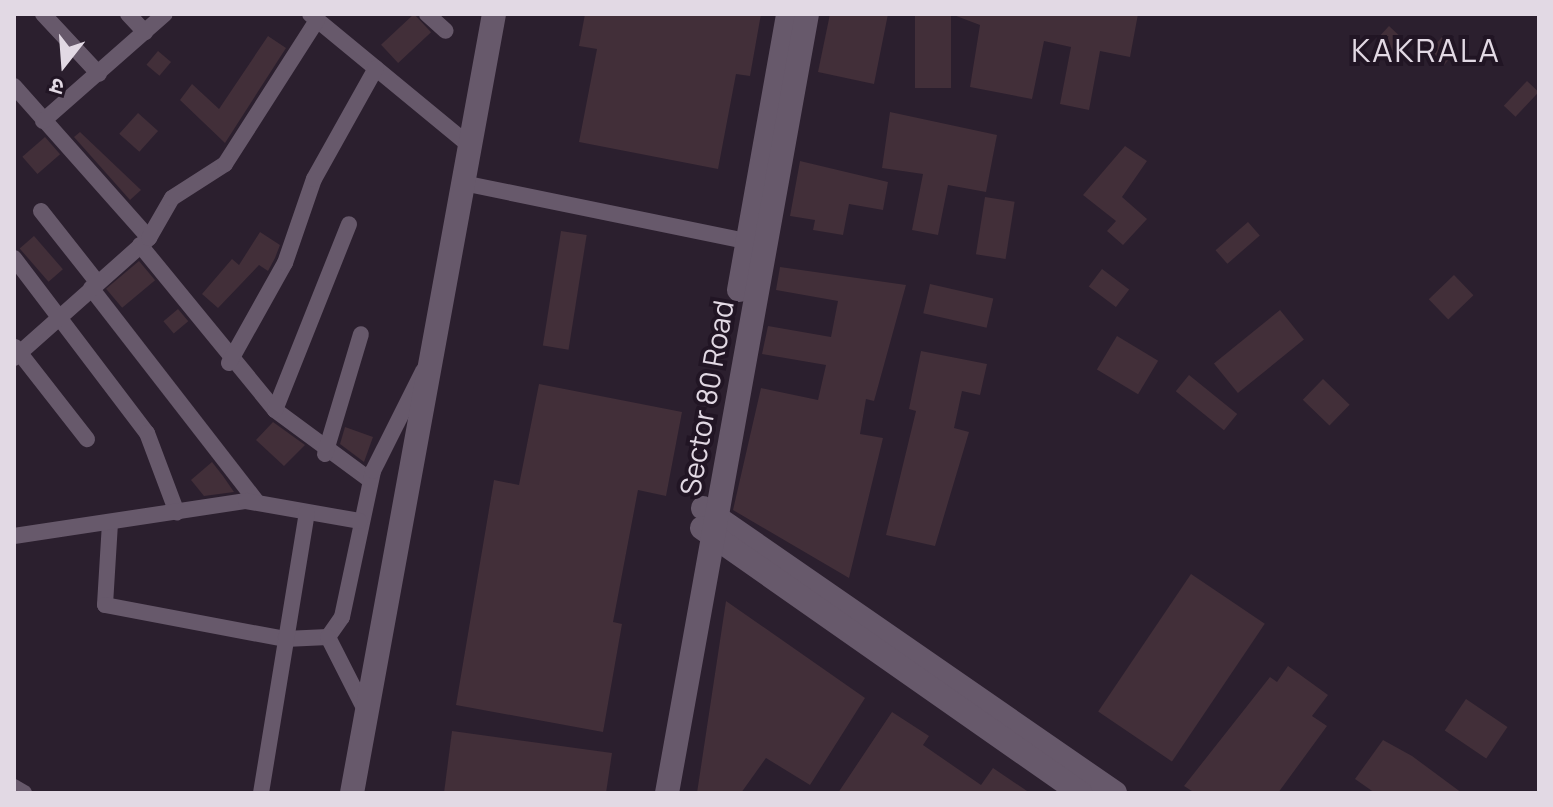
<!DOCTYPE html>
<meta charset="utf-8">
<style>
body{margin:0}
#map{position:relative;width:1553px;height:807px;overflow:hidden;background:#2b1f2e;font-family:Manrope,"Noto Sans Devanagari",sans-serif}
div>[style]{position:absolute}
.building>*{inset:0;background:#422f39;transform-origin:0 0}
.street>*{height:16px;margin:-8px;padding:0 8px;transform-origin:8px;border-radius:8px;background:#67596b}
.secondary>*{height:24px;margin:-12px;padding:0 12px;transform-origin:12px;border-radius:12px;background:#67596b}
span{translate:-50% -50%;white-space:nowrap;text-align:center;line-height:1.15;-webkit-text-stroke:8px #211524;paint-order:stroke}
.street-label{font-size:28px;color:#e2d9e4}
.quarter-label{font-size:32px;color:#e2d9e4;letter-spacing:2px}
.frame{position:absolute;inset:0;border:16px solid #e2d9e4;pointer-events:none}
.north{position:absolute;left:24px;top:24px;width:80px;height:80px;-webkit-text-stroke:6px #211524;paint-order:stroke;rotate:197deg;font-size:22px;font-weight:700;line-height:32px;text-align:center;color:#e2d9e4}
.north::after{content:'';display:block;margin:auto;width:28px;height:36px;background:#e2d9e4;clip-path:polygon(50% 0,100% 100%,50% 72%,0 100%)}
</style>
<div id="map">
<div class="building">
<i style="left:414px;top:14px;width:25px;height:45px;rotate:47deg"></i>
<i style="clip-path:polygon(585px 14px,761px 14px,750px 76px,736px 74px,718px 169px,579px 142px,597px 49px,579px 46px)"></i>
<i style="clip-path:polygon(830px 14px,888px 14px,874px 84px,818px 72px)"></i>
<i style="left:915px;top:14px;width:36px;height:74px"></i>
<i style="clip-path:polygon(951px 14px,1138px 14px,1130px 57px,1100px 51px,1089px 110px,1060px 104px,1071px 47px,1044px 41px,1032px 99px,970px 87px,980px 25px)"></i>
<i style="left:1389px;top:26px;width:23px;height:18px;rotate:43deg"></i>
<i style="clip-path:polygon(268px 36px,286px 48px,225px 143px,180px 100px,192px 84px,219px 109px)"></i>
<i style="left:1442px;top:37px;width:20px;height:21px;rotate:41deg"></i>
<i style="left:158px;top:51px;width:17px;height:18px;rotate:40deg"></i>
<i style="left:1527px;top:81px;width:16px;height:34px;rotate:43deg"></i>
<i style="clip-path:polygon(890px 112px,997px 135px,986px 192px,948px 185px,938px 235px,912px 230px,923px 174px,882px 168px)"></i>
<i style="left:138px;top:113px;width:27px;height:28px;rotate:42deg"></i>
<i style="clip-path:polygon(80px 132px,141px 190px,130px 200px,74px 137px)"></i>
<i style="left:45px;top:137px;width:23px;height:30px;rotate:49deg"></i>
<i style="clip-path:polygon(1125px 146px,1147px 161px,1122px 197px,1147px 219px,1123px 245px,1107px 231px,1116px 221px,1083px 195px)"></i>
<i style="clip-path:polygon(800px 161px,888px 182px,883px 210px,849px 204px,843px 235px,813px 230px,815px 220px,790px 216px)"></i>
<i style="left:985px;top:197px;width:30px;height:58px;rotate:9deg"></i>
<i style="left:1248px;top:222px;width:18px;height:43px;rotate:49deg"></i>
<i style="left:561px;top:231px;width:26px;height:116px;rotate:9deg"></i>
<i style="clip-path:polygon(260px 232px,280px 245px,275px 258px,268px 271px,259px 265px,218px 308px,202px 294px,232px 259px,239px 265px)"></i>
<i style="left:34px;top:236px;width:44px;height:19px;rotate:49deg"></i>
<i style="left:139px;top:261px;width:25px;height:43px;rotate:50deg"></i>
<i style="clip-path:polygon(780px 267px,906px 285px,874px 401px,866px 399px,860px 434px,883px 438px,849px 578px,733px 510px,761px 388px,818px 400px,826px 365px,762px 354px,768px 326px,831px 337px,838px 301px,776px 290px)"></i>
<i style="left:1102px;top:269px;width:34px;height:22px;rotate:37deg"></i>
<i style="left:1454px;top:275px;width:28px;height:35px;rotate:46deg"></i>
<i style="left:930px;top:284px;width:65px;height:30px;rotate:13deg"></i>
<i style="left:178px;top:309px;width:16px;height:19px;rotate:50deg"></i>
<i style="left:1280px;top:310px;width:38px;height:85px;rotate:51deg"></i>
<i style="left:1117px;top:336px;width:48px;height:39px;rotate:31deg"></i>
<i style="clip-path:polygon(921px 351px,987px 364px,980px 395px,962px 391px,954px 428px,969px 432px,935px 546px,886px 535px,916px 411px,909px 409px)"></i>
<i style="left:1189px;top:375px;width:62px;height:21px;rotate:39deg"></i>
<i style="left:1323px;top:379px;width:37px;height:29px;rotate:44deg"></i>
<i style="clip-path:polygon(539px 384px,682px 412px,666px 496px,638px 490px,613px 622px,622px 624px,603px 732px,456px 705px,494px 480px,519px 485px)"></i>
<i style="clip-path:polygon(273px 422px,305px 445px,284px 466px,256px 440px)"></i>
<i style="clip-path:polygon(345px 427px,373px 437px,364px 462px,340px 444px)"></i>
<i style="clip-path:polygon(212px 462px,223px 476px,234px 492px,204px 496px,191px 480px)"></i>
<i style="left:1191px;top:574px;width:89px;height:166px;rotate:34deg"></i>
<i style="clip-path:polygon(726px 601px,865px 698px,810px 785px,766px 758px,741px 793px,697px 793px)"></i>
<i style="clip-path:polygon(1288px 666px,1328px 695px,1312px 716px,1327px 726px,1278px 793px,1195px 793px,1184px 786px,1270px 677px,1277px 682px)"></i>
<i style="left:1466px;top:699px;width:50px;height:38px;rotate:34deg"></i>
<i style="clip-path:polygon(892px 712px,929px 736px,923px 745px,981px 785px,993px 768px,1030px 793px,838px 793px)"></i>
<i style="clip-path:polygon(452px 731px,612px 753px,606px 793px,444px 793px)"></i>
<i style="clip-path:polygon(1383px 740px,1412px 756px,1462px 793px,1375px 793px,1355px 779px)"></i>
</div>
<div class="street">
<i style="left:43px;top:14px;width:82px;rotate:47deg"></i>
<i style="left:128px;top:14px;width:25px;rotate:47deg"></i>
<i style="left:310px;top:14px;width:206px;rotate:39.5deg"></i>
<i style="left:427px;top:14px;width:25px;rotate:42deg"></i>
<i style="left:14px;top:86px;width:203px;rotate:48.4deg"></i>
<i style="left:43px;top:121px;width:162px;rotate:-41.3deg"></i>
<i style="left:463px;top:183px;width:299px;rotate:11.6deg"></i>
<i style="left:41px;top:211px;width:90px;rotate:51.7deg"></i>
<i style="left:140px;top:245px;width:213px;rotate:50.7deg"></i>
<i style="left:275px;top:410px;width:118px;rotate:36.4deg"></i>
<i style="left:14px;top:258px;width:220px;rotate:52.8deg"></i>
<i style="left:147px;top:433px;width:85px;rotate:69.4deg"></i>
<i style="left:91px;top:288px;width:271px;rotate:52.2deg"></i>
<i style="left:15px;top:347px;width:117px;rotate:52deg"></i>
<i style="left:14px;top:358px;width:181px;rotate:-41.6deg"></i>
<i style="left:149px;top:238px;width:46px;rotate:-60.1deg"></i>
<i style="left:172px;top:198px;width:63px;rotate:-32.7deg"></i>
<i style="left:225px;top:164px;width:171px;rotate:-57.4deg"></i>
<i style="left:229px;top:363px;width:115px;rotate:-60.8deg"></i>
<i style="left:285px;top:263px;width:89px;rotate:-71deg"></i>
<i style="left:314px;top:179px;width:127px;rotate:-60.8deg"></i>
<i style="left:275px;top:410px;width:200px;rotate:-68.3deg"></i>
<i style="left:325px;top:454px;width:125px;rotate:-73.3deg"></i>
<i style="left:110px;top:523px;width:82px;rotate:93.5deg"></i>
<i style="left:105px;top:605px;width:183px;rotate:10.7deg"></i>
<i style="left:285px;top:639px;width:43px;rotate:-2.7deg"></i>
<i style="left:328px;top:637px;width:24px;rotate:-55deg"></i>
<i style="left:342px;top:617px;width:149px;rotate:-78deg"></i>
<i style="left:373px;top:471px;width:112px;rotate:-63.4deg"></i>
<i style="left:14px;top:536px;width:235px;rotate:-8.6deg"></i>
<i style="left:246px;top:501px;width:115px;rotate:10deg"></i>
<i style="left:328px;top:637px;width:82px;rotate:63.1deg"></i>
<i style="left:14px;top:787px;width:12px;rotate:31deg"></i>
<i style="left:261px;top:793px;width:284px;rotate:-80.7deg"></i>
</div>
<div class="secondary">
<i style="left:739px;top:290px;width:280px;rotate:-79.9deg"></i>
<i style="left:703px;top:508px;width:501px;rotate:34.67deg"></i>
<i style="left:702px;top:528px;width:462px;rotate:35deg"></i>
<i style="left:352px;top:793px;width:792px;rotate:-79.67deg"></i>
<i style="left:667px;top:793px;width:791px;rotate:-79.81deg"></i>
</div>
<div class="street-label">
<span style="left:706px;top:398px;rotate:-80deg">Sector 80 Road</span>
</div>
<div class="quarter-label">
<span style="left:1426px;top:50px">KAKRALA</span>
</div>
<div class="frame"></div>
<div class="north">उ</div>
</div>
